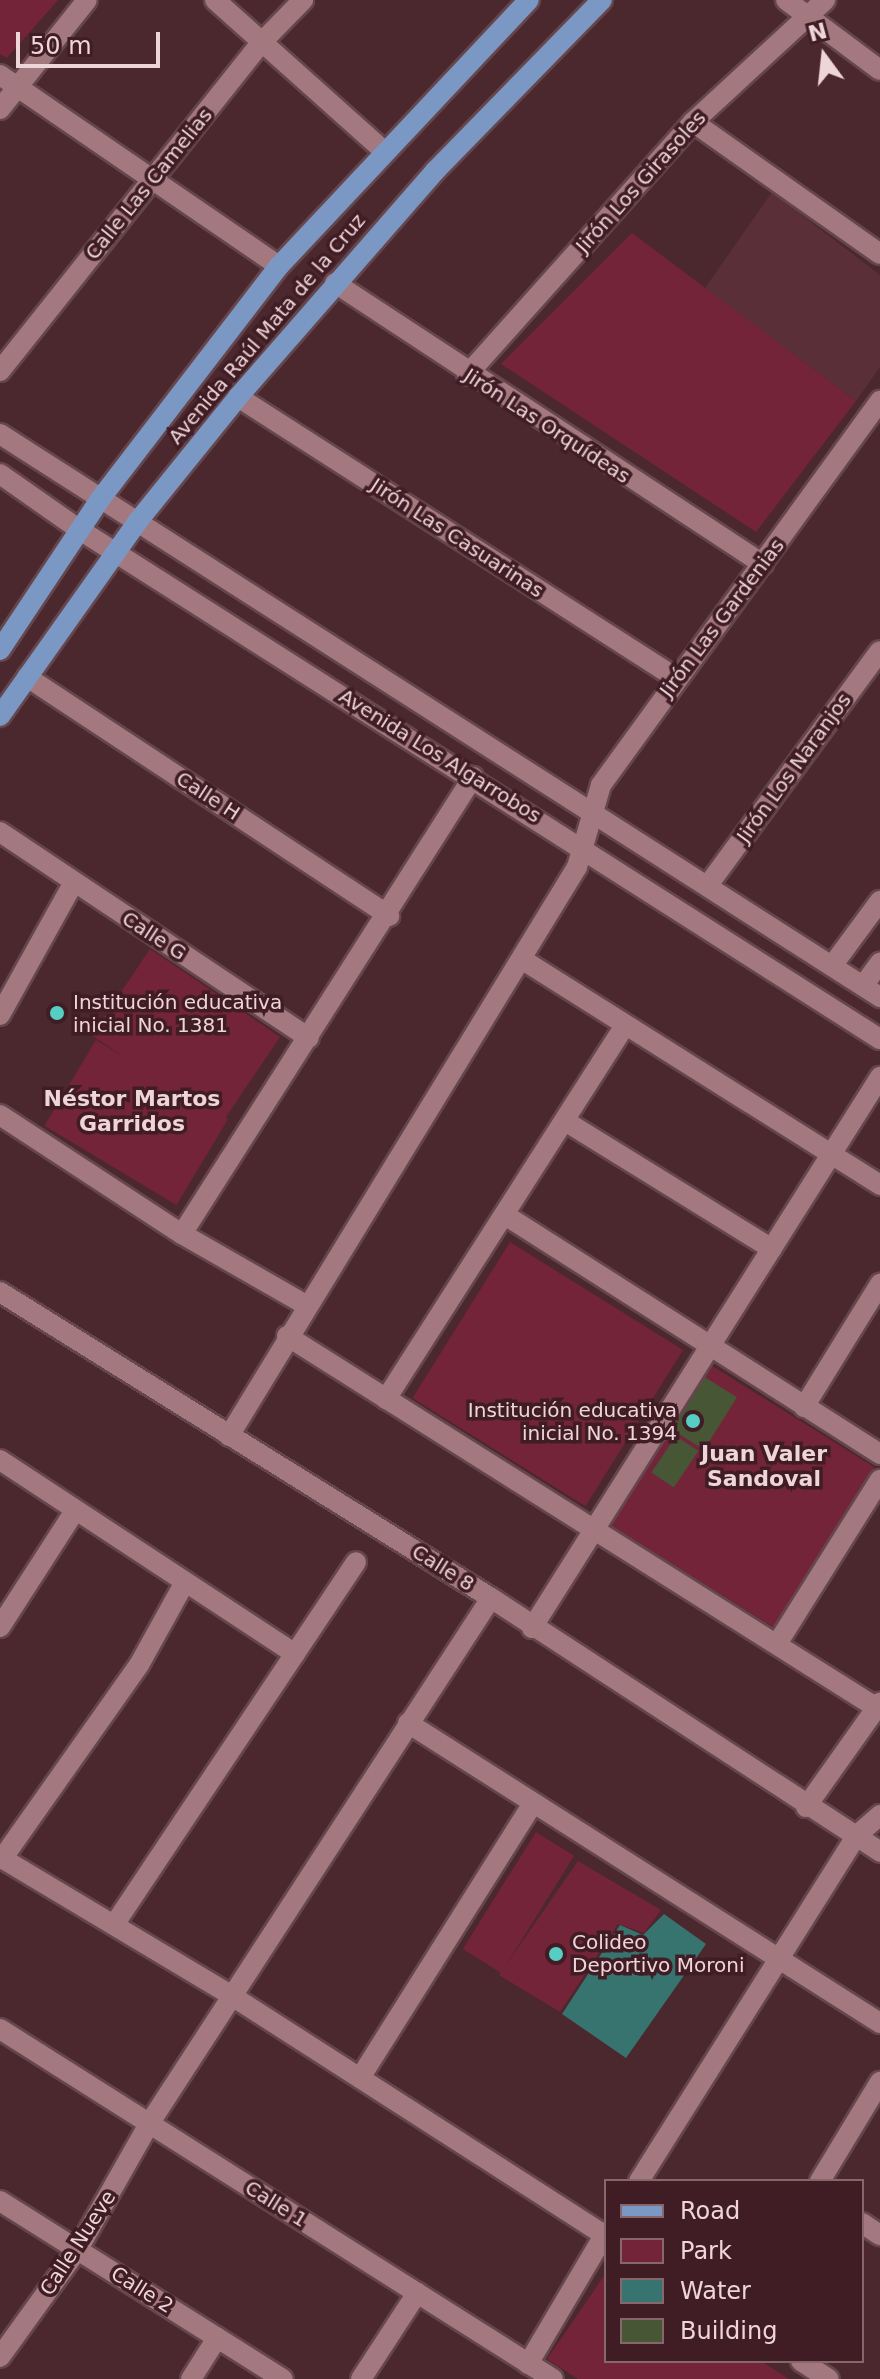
<!DOCTYPE html>
<meta charset="utf-8">
<style>
body{margin:0}
#map{position:relative;width:880px;height:2379px;overflow:hidden;background:#4b272e;font-family:"DejaVu Sans",sans-serif}
div>[style]{position:absolute}
.built>*{inset:0;background:#5b2f38}
.green>*{inset:0;background:#742439;transform-origin:0 0}
.water>*{inset:0;background:#37746f}
.building>*{inset:0;background:#475635;transform-origin:0 0}
.roads{filter:drop-shadow(2px 0 #65464d) drop-shadow(-2px 0 #65464d) drop-shadow(0 2px #65464d) drop-shadow(0 -2px #65464d)}
.street>*{height:20px;margin:-10px;padding:0 10px;transform-origin:10px;border-radius:10px;background:#a3787f}
.secondary>*{height:20px;margin:-10px;padding:0 10px;transform-origin:10px;border-radius:10px;background:#a3787f}
.primary>*{height:20px;margin:-10px;padding:0 10px;transform-origin:10px;border-radius:10px;background:#7b98c4}
.dots>*{width:22px;height:22px;translate:-50% -50%;box-sizing:border-box;border:4px solid #401d24;border-radius:50%}
span{translate:-50% -50%;white-space:nowrap;text-align:center;line-height:1.15;-webkit-text-stroke:7px #401d24;paint-order:stroke}
.street-label{font-size:20px;color:#eed5d9}
.poi-label{font-size:20px;color:#eed5d9}
.left{translate:0 -50%;text-align:left}
.right{translate:-100% -50%;text-align:right}
.neighbourhood-label{font-size:22px;color:#eed5d9;font-weight:700}
.legend{position:absolute;left:604px;top:2179px;width:260px;height:184px;box-sizing:border-box;background:#401d24;border:2px solid #86676c;margin:0;padding:10px 14px;list-style:none;font-size:24px;color:#eed5d9}
.legend li{display:flex;align-items:center;gap:16px;height:40px}
.legend b{width:40px;border:2px solid #86676c}
.north{position:absolute;left:784px;top:16px;width:80px;height:80px;-webkit-text-stroke:6px #401d24;paint-order:stroke;rotate:345deg;font-size:22px;font-weight:700;line-height:32px;text-align:center;color:#eed5d9}
.north::after{content:'';display:block;margin:auto;width:28px;height:36px;background:#eed5d9;clip-path:polygon(50% 0,100% 100%,50% 72%,0 100%)}
.scale{position:absolute;left:16px;top:32px;width:144px;height:36px;box-sizing:border-box;border:4px solid #eed5d9;border-top:0;padding-left:10px;font-size:24px;line-height:28px;white-space:nowrap;color:#eed5d9;-webkit-text-stroke:6px #401d24;paint-order:stroke}
</style>
<div id="map">
<div class="built">
<i style="clip-path:polygon(772px 192px,880px 275px,880px 367px,856px 401px,705px 288px)"></i>
</div>
<div class="green">
<i style="clip-path:polygon(0 0,58px 0,7px 58px,0 54px)"></i>
<i style="clip-path:polygon(632px 233px,856px 401px,756px 532px,501px 364px)"></i>
<i style="left:150px;top:949px;width:157px;height:104px;rotate:34deg"></i>
<i style="left:96px;top:1040px;width:154px;height:100px;rotate:31deg"></i>
<i style="left:510px;top:1242px;width:204px;height:184px;rotate:32deg"></i>
<i style="left:709px;top:1364px;width:195px;height:189px;rotate:32deg"></i>
<i style="left:536px;top:1832px;width:45px;height:138px;rotate:32deg"></i>
<i style="clip-path:polygon(578px 1861px,661px 1910px,644px 1933px,618px 1924px,560px 2012px,499px 1975px)"></i>
<i style="clip-path:polygon(606px 2273px,606px 2361px,761px 2361px,789px 2379px,578px 2379px,547px 2359px)"></i>
</div>
<div class="water">
<i style="clip-path:polygon(664px 1914px,706px 1944px,626px 2058px,562px 2014px,620px 1925px,643px 1935px)"></i>
</div>
<div class="building">
<i style="left:703px;top:1376px;width:40px;height:62px;rotate:32deg"></i>
<i style="left:676px;top:1436px;width:27px;height:44px;rotate:34deg"></i>
</div>
<div class="roads">
<div class="street">
<i style="left:215px;top:0;width:225px;rotate:41.8deg"></i>
<i style="left:786px;top:0;width:117px;rotate:36.7deg"></i>
<i style="left:0;top:75px;width:338px;rotate:34.4deg"></i>
<i style="left:0;top:109px;width:139px;rotate:-51.4deg"></i>
<i style="left:693px;top:122px;width:229px;rotate:35.2deg"></i>
<i style="left:335px;top:283px;width:512px;rotate:33.29deg"></i>
<i style="left:0;top:371px;width:421px;rotate:-51.5deg"></i>
<i style="left:262px;top:42px;width:59px;rotate:-45.7deg"></i>
<i style="left:467px;top:375px;width:339px;rotate:-48.2deg"></i>
<i style="left:693px;top:122px;width:180px;rotate:-42.7deg"></i>
<i style="left:238px;top:397px;width:520px;rotate:32.68deg"></i>
<i style="left:0;top:474px;width:98px;rotate:35deg"></i>
<i style="left:27px;top:677px;width:434px;rotate:33.4deg"></i>
<i style="left:0;top:832px;width:371px;rotate:33.7deg"></i>
<i style="left:708px;top:885px;width:290px;rotate:-53.7deg"></i>
<i style="left:523px;top:960px;width:422px;rotate:32.2deg"></i>
<i style="left:0;top:1015px;width:150px;rotate:-60.9deg"></i>
<i style="left:0;top:1115px;width:217px;rotate:33.2deg"></i>
<i style="left:182px;top:1234px;width:143px;rotate:29.8deg"></i>
<i style="left:565px;top:1121px;width:243px;rotate:31.7deg"></i>
<i style="left:505px;top:1215px;width:445px;rotate:32.5deg"></i>
<i style="left:182px;top:1234px;width:542px;rotate:-57.51deg"></i>
<i style="left:0;top:1292px;width:579px;rotate:31.93deg"></i>
<i style="left:491px;top:1598px;width:465px;rotate:33.1deg"></i>
<i style="left:287px;top:1336px;width:697px;rotate:32.23deg"></i>
<i style="left:386px;top:1399px;width:443px;rotate:-57.4deg"></i>
<i style="left:804px;top:1407px;width:145px;rotate:-58.3deg"></i>
<i style="left:229px;top:1436px;width:667px;rotate:-58.55deg"></i>
<i style="left:577px;top:867px;width:85px;rotate:-73.7deg"></i>
<i style="left:601px;top:785px;width:475px;rotate:-54deg"></i>
<i style="left:0;top:1460px;width:353px;rotate:33.3deg"></i>
<i style="left:0;top:1627px;width:137px;rotate:-57.2deg"></i>
<i style="left:532px;top:1628px;width:652px;rotate:-57.72deg"></i>
<i style="left:777px;top:1644px;width:194px;rotate:-57.9deg"></i>
<i style="left:408px;top:1723px;width:559px;rotate:32.44deg"></i>
<i style="left:806px;top:1807px;width:128px;rotate:-54.6deg"></i>
<i style="left:0;top:1857px;width:270px;rotate:30.9deg"></i>
<i style="left:232px;top:1996px;width:444px;rotate:32.7deg"></i>
<i style="left:2px;top:1859px;width:237px;rotate:-54.8deg"></i>
<i style="left:139px;top:1665px;width:95px;rotate:-61deg"></i>
<i style="left:114px;top:1925px;width:436px;rotate:-56.3deg"></i>
<i style="left:0;top:2029px;width:654px;rotate:32.33deg"></i>
<i style="left:360px;top:2078px;width:323px;rotate:-57.8deg"></i>
<i style="left:639px;top:2181px;width:408px;rotate:-57.8deg"></i>
<i style="left:856px;top:1836px;width:32px;rotate:-41deg"></i>
<i style="left:820px;top:2181px;width:116px;rotate:-58.8deg"></i>
<i style="left:0;top:2201px;width:334px;rotate:32.2deg"></i>
<i style="left:862px;top:2223px;width:22px;rotate:34deg"></i>
<i style="left:0;top:2357px;width:133px;rotate:-54.2deg"></i>
<i style="left:78px;top:2249px;width:144px;rotate:-60.4deg"></i>
<i style="left:149px;top:2124px;width:627px;rotate:-56.97deg"></i>
<i style="left:801px;top:2361px;width:33px;rotate:33deg"></i>
<i style="left:528px;top:2364px;width:153px;rotate:-59.4deg"></i>
<i style="left:191px;top:2379px;width:49px;rotate:-57.6deg"></i>
<i style="left:361px;top:2379px;width:103px;rotate:-56.9deg"></i>
</div>
<div class="secondary">
<i style="left:0;top:434px;width:1045px;rotate:32.61deg"></i>
<i style="left:80px;top:530px;width:948px;rotate:32.47deg"></i>
<i style="left:832px;top:966px;width:81px;rotate:-53.6deg"></i>
<i style="left:863px;top:986px;width:29px;rotate:-54deg"></i>
</div>
<div class="primary">
<i style="left:0;top:650px;width:182px;rotate:-56.4deg"></i>
<i style="left:101px;top:498px;width:292px;rotate:-52.5deg"></i>
<i style="left:279px;top:266px;width:365px;rotate:-46.8deg"></i>
<i style="left:0;top:716px;width:239px;rotate:-54.7deg"></i>
<i style="left:138px;top:521px;width:159px;rotate:-51.1deg"></i>
<i style="left:238px;top:397px;width:300px;rotate:-48.9deg"></i>
<i style="left:435px;top:171px;width:239px;rotate:-45.7deg"></i>
</div>
</div>
<div class="dots">
<i style="left:57px;top:1013px;background:#56cec4"></i>
<i style="left:693px;top:1421px;background:#56cec4"></i>
<i style="left:556px;top:1954px;background:#56cec4"></i>
</div>
<div class="street-label">
<span style="left:641px;top:182px;rotate:-48deg">Jirón Los Girasoles</span>
<span style="left:149px;top:184px;rotate:-51deg">Calle Las Camelias</span>
<span style="left:267px;top:329px;rotate:-50deg">Avenida Raúl Mata de la Cruz</span>
<span style="left:547px;top:426px;rotate:33deg">Jirón Las Orquídeas</span>
<span style="left:457px;top:538px;rotate:33deg">Jirón Las Casuarinas</span>
<span style="left:722px;top:618px;rotate:-53deg">Jirón Las Gardenias</span>
<span style="left:440px;top:756px;rotate:32deg">Avenida Los Algarrobos</span>
<span style="left:794px;top:768px;rotate:-54deg">Jirón Los Naranjos</span>
<span style="left:208px;top:796px;rotate:33deg">Calle H</span>
<span style="left:154px;top:936px;rotate:33deg">Calle G</span>
<span style="left:443px;top:1568px;rotate:32deg">Calle 8</span>
<span style="left:276px;top:2204px;rotate:32deg">Calle 1</span>
<span style="left:78px;top:2243px;rotate:-57deg">Calle Nueve</span>
<span style="left:142px;top:2290px;rotate:32deg">Calle 2</span>
</div>
<div class="poi-label">
<span class="left" style="left:73px;top:1014px">Institución educativa<br>inicial No. 1381</span>
<span class="right" style="left:677px;top:1422px">Institución educativa<br>inicial No. 1394</span>
<span class="left" style="left:572px;top:1954px">Colideo<br>Deportivo Moroni</span>
</div>
<div class="neighbourhood-label">
<span style="left:132px;top:1111px">Néstor Martos<br>Garridos</span>
<span style="left:764px;top:1466px">Juan Valer<br>Sandoval</span>
</div>
<ul class="legend">
<li><b style="height:10px;background:#7b98c4"></b>Road</li>
<li><b style="height:22px;background:#742439"></b>Park</li>
<li><b style="height:22px;background:#37746f"></b>Water</li>
<li><b style="height:22px;background:#475635"></b>Building</li>
</ul>
<div class="north">N</div>
<div class="scale">50 m</div>
</div>
